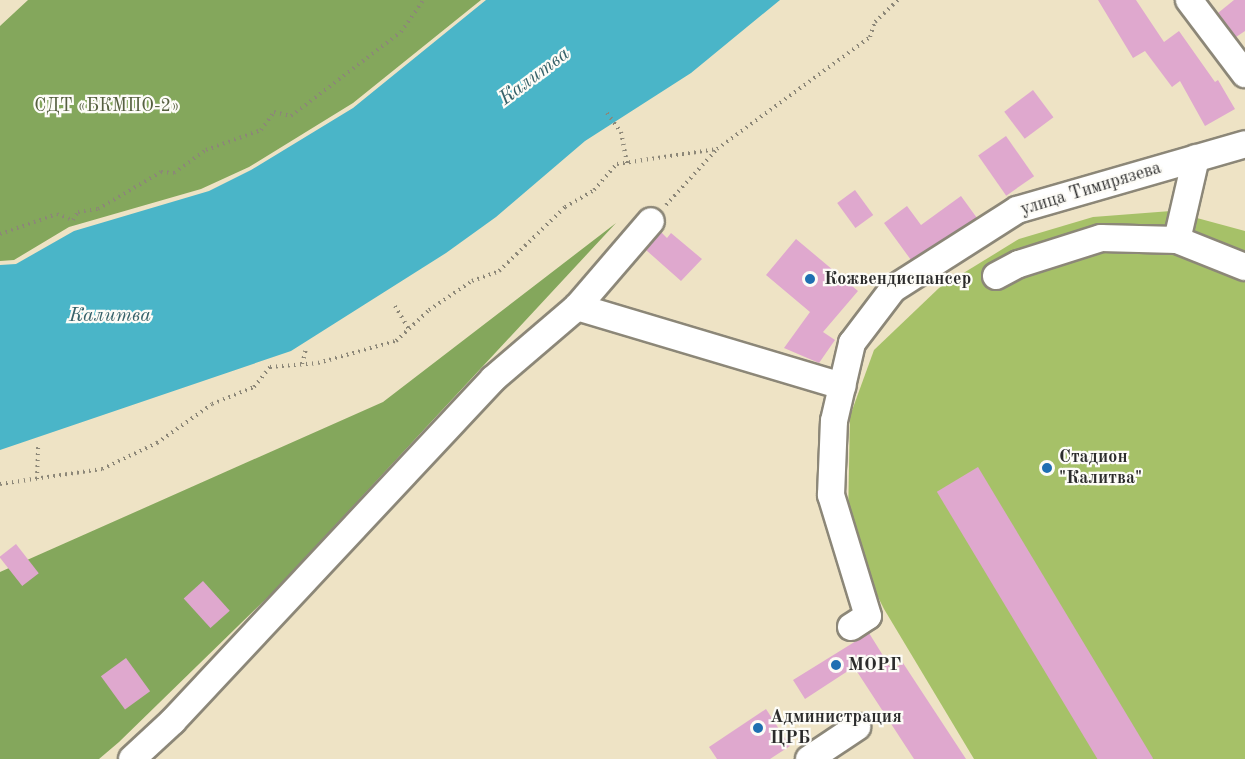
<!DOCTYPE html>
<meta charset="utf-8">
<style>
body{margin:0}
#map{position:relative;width:1245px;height:759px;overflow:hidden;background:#eee3c5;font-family:"Old Standard TT",serif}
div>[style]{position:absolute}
.green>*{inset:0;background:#a6c168}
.forest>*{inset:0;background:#84a75c}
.water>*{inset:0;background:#4ab5c8}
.building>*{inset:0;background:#dfa8ce;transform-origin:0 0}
.path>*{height:4px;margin-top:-2px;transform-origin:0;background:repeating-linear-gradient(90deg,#8c8778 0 1.5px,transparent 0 6px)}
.roads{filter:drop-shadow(2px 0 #8c8778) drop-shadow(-2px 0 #8c8778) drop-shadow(0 2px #8c8778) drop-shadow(0 -2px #8c8778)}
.minor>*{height:26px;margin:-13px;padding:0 13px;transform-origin:13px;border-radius:13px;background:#fff}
.dots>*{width:16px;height:16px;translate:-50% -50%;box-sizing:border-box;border:3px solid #fdfcf7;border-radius:50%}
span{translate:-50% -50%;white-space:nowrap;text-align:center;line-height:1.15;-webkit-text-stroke:4.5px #fdfcf7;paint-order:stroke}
.park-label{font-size:18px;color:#566040}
.street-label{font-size:18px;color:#2b2b2b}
.poi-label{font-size:18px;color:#2b2b2b;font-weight:700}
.left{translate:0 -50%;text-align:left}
.water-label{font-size:20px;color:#37626a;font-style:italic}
</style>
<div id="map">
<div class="green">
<i style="clip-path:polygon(1171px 211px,1245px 231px,1245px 759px,974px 759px,884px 609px,862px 565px,848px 519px,850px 416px,874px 350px,939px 288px,1019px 239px,1093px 217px)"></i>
</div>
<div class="forest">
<i style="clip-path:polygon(28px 0,481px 0,353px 103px,249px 167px,201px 189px,69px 227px,14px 260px,0 261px,0 26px)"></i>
<i style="clip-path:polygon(616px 223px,275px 590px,119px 742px,99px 759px,0 759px,0 572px,383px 402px)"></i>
</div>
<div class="water">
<i style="clip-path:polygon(486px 0,780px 0,691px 73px,585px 141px,496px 217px,446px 253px,291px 351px,0 450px,0 265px,16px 264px,74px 231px,209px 191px,251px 170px,353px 108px)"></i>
</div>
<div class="building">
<i style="clip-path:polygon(1098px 0,1136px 0,1164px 42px,1179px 31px,1215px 82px,1218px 80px,1235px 109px,1205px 126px,1180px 81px,1172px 87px,1145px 51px,1133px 58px)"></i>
<i style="clip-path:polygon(1234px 0,1245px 0,1245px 31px,1236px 37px,1218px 13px)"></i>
<i style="left:1033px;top:90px;width:34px;height:36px;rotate:53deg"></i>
<i style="left:1006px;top:136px;width:49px;height:34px;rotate:55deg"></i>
<i style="left:855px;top:190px;width:31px;height:22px;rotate:54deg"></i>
<i style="clip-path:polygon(961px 196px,977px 218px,911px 260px,884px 223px,907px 206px,921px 225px)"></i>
<i style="clip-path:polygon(661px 232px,667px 238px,671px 233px,702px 259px,681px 281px,646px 250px)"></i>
<i style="clip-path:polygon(796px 239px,858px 291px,823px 332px,835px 340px,819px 363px,784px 348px,810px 312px,766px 275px)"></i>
<i style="left:978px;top:467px;width:340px;height:48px;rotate:59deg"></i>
<i style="left:16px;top:544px;width:37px;height:21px;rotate:52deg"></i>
<i style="left:203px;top:581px;width:40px;height:26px;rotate:48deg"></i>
<i style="clip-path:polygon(869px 633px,892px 670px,903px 663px,966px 759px,914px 759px,854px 667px,805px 699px,793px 680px)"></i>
<i style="left:126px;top:658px;width:41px;height:31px;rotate:54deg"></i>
<i style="clip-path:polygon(766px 709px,790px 746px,770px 759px,717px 759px,709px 747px)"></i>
</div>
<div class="path">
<i style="left:607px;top:113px;width:24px;rotate:54deg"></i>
<i style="left:621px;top:132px;width:32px;rotate:79deg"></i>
<i style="left:666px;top:205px;width:76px;rotate:-47.7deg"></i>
<i style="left:0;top:234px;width:60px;rotate:-19.3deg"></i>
<i style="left:57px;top:214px;width:17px;rotate:21deg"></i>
<i style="left:73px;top:220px;width:9px;rotate:-58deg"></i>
<i style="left:78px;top:212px;width:20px;rotate:-9deg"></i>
<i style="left:98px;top:209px;width:73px;rotate:-30.4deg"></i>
<i style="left:161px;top:172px;width:13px;rotate:4deg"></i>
<i style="left:174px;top:173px;width:39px;rotate:-36deg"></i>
<i style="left:206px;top:150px;width:59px;rotate:-20deg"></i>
<i style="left:261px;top:130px;width:22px;rotate:-54deg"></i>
<i style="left:274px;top:112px;width:17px;rotate:13deg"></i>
<i style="left:291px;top:116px;width:138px;rotate:-37.4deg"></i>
<i style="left:401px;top:32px;width:39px;rotate:-55deg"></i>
<i style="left:395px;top:306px;width:27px;rotate:59deg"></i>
<i style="left:302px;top:364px;width:16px;rotate:-75deg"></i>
<i style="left:37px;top:479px;width:32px;rotate:-88deg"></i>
<i style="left:0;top:484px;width:103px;rotate:-8.4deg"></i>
<i style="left:102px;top:469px;width:61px;rotate:-25.3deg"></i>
<i style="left:157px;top:443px;width:67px;rotate:-35.3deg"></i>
<i style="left:212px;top:404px;width:45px;rotate:-22deg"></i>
<i style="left:254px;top:387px;width:26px;rotate:-51deg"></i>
<i style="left:270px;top:367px;width:48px;rotate:-4.8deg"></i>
<i style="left:318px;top:363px;width:81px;rotate:-15.8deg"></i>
<i style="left:396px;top:341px;width:45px;rotate:-43.2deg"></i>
<i style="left:429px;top:310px;width:52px;rotate:-34deg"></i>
<i style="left:472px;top:281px;width:29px;rotate:-20deg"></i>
<i style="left:499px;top:271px;width:92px;rotate:-44.1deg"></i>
<i style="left:565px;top:207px;width:34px;rotate:-30deg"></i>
<i style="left:594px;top:190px;width:35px;rotate:-49deg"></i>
<i style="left:617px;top:164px;width:101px;rotate:-8.5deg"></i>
<i style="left:717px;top:149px;width:190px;rotate:-36.2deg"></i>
<i style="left:870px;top:37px;width:16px;rotate:-72deg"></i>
<i style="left:875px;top:22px;width:32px;rotate:-44deg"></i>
</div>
<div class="roads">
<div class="minor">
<i style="left:1189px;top:0;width:93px;rotate:52.9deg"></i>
<i style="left:1177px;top:240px;width:73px;rotate:21.7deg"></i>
<i style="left:996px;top:276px;width:26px;rotate:-28deg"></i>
<i style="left:1019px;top:264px;width:86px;rotate:-17.6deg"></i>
<i style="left:1101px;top:238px;width:76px;rotate:1.5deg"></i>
<i style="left:1177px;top:240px;width:84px;rotate:-77deg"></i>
<i style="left:577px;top:307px;width:277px;rotate:16.6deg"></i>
<i style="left:851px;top:627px;width:20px;rotate:-33deg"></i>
<i style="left:868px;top:616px;width:127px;rotate:-107deg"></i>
<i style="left:831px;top:495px;width:74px;rotate:-87.7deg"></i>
<i style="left:834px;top:421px;width:80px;rotate:-77deg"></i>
<i style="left:852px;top:343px;width:68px;rotate:-52.8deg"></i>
<i style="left:893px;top:289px;width:147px;rotate:-32.5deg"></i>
<i style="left:1017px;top:210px;width:237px;rotate:-16.1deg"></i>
<i style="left:132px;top:759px;width:56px;rotate:-42.8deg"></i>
<i style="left:173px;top:721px;width:468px;rotate:-46.9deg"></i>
<i style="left:493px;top:379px;width:111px;rotate:-40.6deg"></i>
<i style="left:577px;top:307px;width:113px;rotate:-49.3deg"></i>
<i style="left:809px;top:759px;width:58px;rotate:-33.7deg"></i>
</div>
</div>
<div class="dots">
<i style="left:810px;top:279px;background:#1f6fb2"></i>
<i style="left:1047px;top:468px;background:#1f6fb2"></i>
<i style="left:836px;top:665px;background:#1f6fb2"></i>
<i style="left:758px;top:728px;background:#1f6fb2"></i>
</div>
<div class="park-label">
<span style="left:107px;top:106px">СДТ «БКМПО-2»</span>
</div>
<div class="street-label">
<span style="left:1091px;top:189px;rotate:-17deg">улица Тимирязева</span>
</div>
<div class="poi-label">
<span class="left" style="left:824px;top:279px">Кожвендиспансер</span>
<span class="left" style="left:1059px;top:468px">Стадион<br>"Калитва"</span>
<span class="left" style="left:848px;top:665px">МОРГ</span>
<span class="left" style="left:770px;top:728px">Администрация<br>ЦРБ</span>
</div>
<div class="water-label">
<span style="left:535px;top:77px;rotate:-37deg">Калитва</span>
<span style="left:110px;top:316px">Калитва</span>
</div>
</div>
